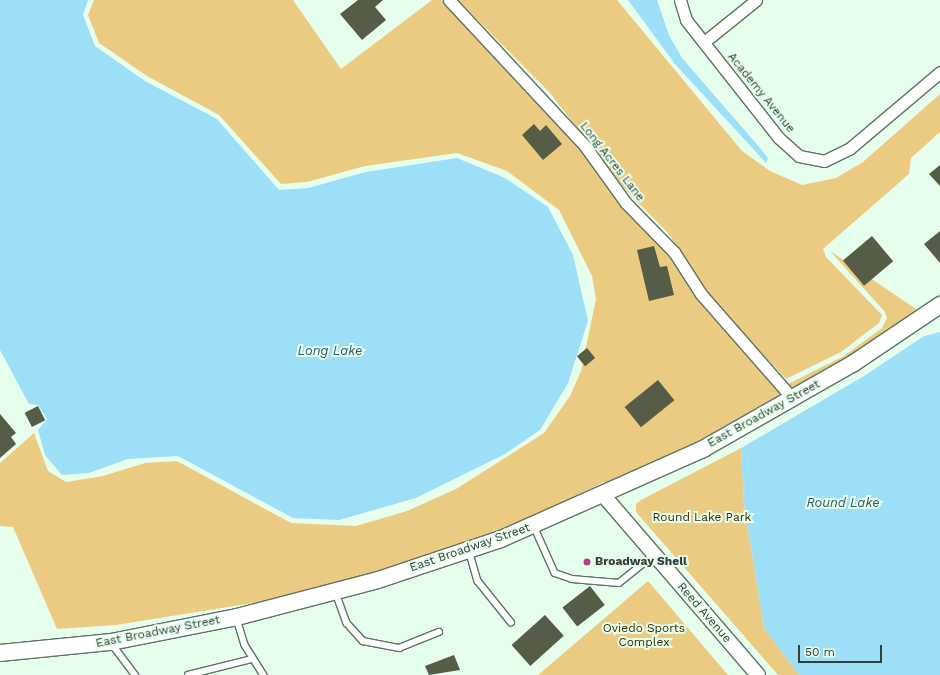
<!DOCTYPE html>
<style>
body{margin:0}
#map{position:relative;width:940px;height:675px;overflow:hidden;background:#e6ffed;font-family:"Work Sans",sans-serif}
div>[style]{position:absolute}
.green>*{inset:0;background:#ebcb81}
.water>*{inset:0;background:#9cdff7}
.building>*{inset:0;background:#565d47;transform-origin:0 0}
.roads{filter:drop-shadow(1px 0 #5e7465) drop-shadow(-1px 0 #5e7465) drop-shadow(0 1px #5e7465) drop-shadow(0 -1px #5e7465)}
.service>*{height:5.5px;margin:-2.75px;padding:0 2.75px;transform-origin:2.75px;border-radius:2.75px;background:#fff}
.minor>*{height:11px;margin:-5.5px;padding:0 5.5px;transform-origin:5.5px;border-radius:5.5px;background:#fff}
.tertiary>*{height:14px;margin:-7px;padding:0 7px;transform-origin:7px;border-radius:7px;background:#fff}
.secondary>*{height:16px;margin:-8px;padding:0 8px;transform-origin:8px;border-radius:8px;background:#fff}
.dots>*{width:11px;height:11px;translate:-50% -50%;box-sizing:border-box;border:2px solid #e6ffed;border-radius:50%}
span{translate:-50% -50%;white-space:nowrap;text-align:center;line-height:1.15;-webkit-text-stroke:4px #e6ffed;paint-order:stroke}
.street-label{font-size:12px;color:#343e37}
.park-label{font-size:12px;color:#3c2c00}
.poi-label{font-size:12px;color:#343e37;font-weight:700}
.left{translate:0 -50%;text-align:left}
.water-label{font-size:13px;color:#275b6d;font-style:italic}
.scale{position:absolute;left:798px;top:645px;width:84px;height:18px;box-sizing:border-box;border:2px solid #343e37;border-top:0;padding-left:5px;font-size:12px;line-height:14px;white-space:nowrap;color:#343e37;-webkit-text-stroke:3px #e6ffed;paint-order:stroke}
</style>
<div id="map">
<div class="green">
<i style="clip-path:polygon(94px 0,293px 0,341px 69px,432px 0,441px 0,580px 149px,622px 207px,669px 255px,697px 298px,784px 397px,608px 487px,604px 482px,494px 535px,375px 574px,277px 599px,116px 625px,57px 629px,13px 527px,0 526px,0 463px,34px 433px,48px 471px,66px 482px,103px 476px,145px 463px,177px 461px,291px 523px,356px 526px,407px 511px,456px 489px,544px 433px,570px 396px,581px 371px,596px 299px,592px 276px,559px 210px,507px 171px,457px 153px,365px 166px,307px 182px,281px 184px,219px 115px,147px 76px,99px 43px,88px 15px)"></i>
<i style="clip-path:polygon(458px 0,617px 0,742px 151px,770px 171px,802px 185px,836px 178px,863px 162px,940px 94px,940px 132px,911px 158px,909px 174px,823px 249px,826px 257px,882px 315px,879px 323px,841px 352px,786px 379px,715px 302px,668px 233px,625px 189px,550px 93px)"></i>
<i style="clip-path:polygon(830px 251px,919px 311px,794px 391px,788px 384px,844px 356px,882px 328px,887px 318px,885px 312px)"></i>
<i style="clip-path:polygon(741px 448px,744px 504px,764px 628px,799px 675px,778px 675px,636px 512px,636px 504px,641px 500px)"></i>
<i style="clip-path:polygon(648px 581px,728px 675px,538px 675px)"></i>
</div>
<div class="water">
<i style="clip-path:polygon(0 0,88px 0,83px 15px,95px 46px,145px 81px,217px 119px,279px 190px,308px 188px,366px 172px,457px 158px,505px 178px,548px 207px,573px 255px,588px 321px,568px 383px,540px 430px,505px 454px,416px 498px,339px 520px,293px 518px,178px 456px,128px 459px,89px 473px,62px 475px,45px 455px,38px 430px,47px 419px,38px 405px,29px 404px,0 350px)"></i>
<i style="clip-path:polygon(628px 0,657px 0,669px 35px,682px 58px,760px 148px,768px 158px,766px 163px,675px 64px)"></i>
<i style="clip-path:polygon(940px 332px,940px 675px,799px 675px,764px 628px,744px 504px,741px 448px,864px 376px,924px 336px)"></i>
</div>
<div class="building">
<i style="clip-path:polygon(358px 0,383px 0,375px 7px,386px 20px,362px 40px,340px 14px)"></i>
<i style="clip-path:polygon(534px 124px,540px 131px,546px 125px,562px 144px,543px 160px,522px 135px)"></i>
<i style="clip-path:polygon(940px 165px,940px 186px,929px 174px)"></i>
<i style="clip-path:polygon(940px 231px,940px 263px,924px 244px)"></i>
<i style="left:872px;top:236px;width:33px;height:38px;rotate:50deg"></i>
<i style="clip-path:polygon(654px 246px,660px 267px,667px 266px,674px 295px,649px 301px,637px 250px)"></i>
<i style="left:587px;top:348px;width:13px;height:13px;rotate:51deg"></i>
<i style="left:658px;top:380px;width:26px;height:43px;rotate:51deg"></i>
<i style="left:38px;top:406px;width:16px;height:15px;rotate:63deg"></i>
<i style="clip-path:polygon(0 414px,16px 433px,11px 437px,16px 444px,0 458px)"></i>
<i style="left:590px;top:586px;width:24px;height:35px;rotate:52deg"></i>
<i style="left:545px;top:615px;width:28px;height:45px;rotate:48deg"></i>
<i style="clip-path:polygon(454px 655px,460px 670px,429px 675px,425px 666px)"></i>
</div>
<div class="roads">
<div class="service">
<i style="left:534px;top:526px;width:51px;rotate:65.9deg"></i>
<i style="left:555px;top:573px;width:18px;rotate:19deg"></i>
<i style="left:572px;top:579px;width:47px;rotate:4.9deg"></i>
<i style="left:619px;top:583px;width:45px;rotate:-38.7deg"></i>
<i style="left:469px;top:550px;width:32px;rotate:74deg"></i>
<i style="left:478px;top:581px;width:53px;rotate:51.2deg"></i>
<i style="left:336px;top:593px;width:32px;rotate:70deg"></i>
<i style="left:347px;top:623px;width:24px;rotate:48deg"></i>
<i style="left:363px;top:641px;width:37px;rotate:11deg"></i>
<i style="left:399px;top:648px;width:43px;rotate:-21.8deg"></i>
<i style="left:237px;top:619px;width:27px;rotate:73deg"></i>
<i style="left:245px;top:645px;width:36px;rotate:58deg"></i>
<i style="left:112px;top:644px;width:39px;rotate:53deg"></i>
<i style="left:188px;top:675px;width:66px;rotate:-14deg"></i>
</div>
<div class="minor">
<i style="left:449px;top:0;width:200px;rotate:47deg"></i>
<i style="left:585px;top:146px;width:70px;rotate:54.3deg"></i>
<i style="left:626px;top:203px;width:69px;rotate:45.6deg"></i>
<i style="left:674px;top:252px;width:50px;rotate:57.3deg"></i>
<i style="left:701px;top:294px;width:140px;rotate:48.8deg"></i>
<i style="left:680px;top:0;width:21px;rotate:73deg"></i>
<i style="left:686px;top:20px;width:150px;rotate:51.8deg"></i>
<i style="left:779px;top:138px;width:27px;rotate:42deg"></i>
<i style="left:799px;top:156px;width:25px;rotate:11deg"></i>
<i style="left:824px;top:161px;width:28px;rotate:-26deg"></i>
<i style="left:849px;top:149px;width:119px;rotate:-40.2deg"></i>
<i style="left:704px;top:42px;width:67px;rotate:-38.9deg"></i>
</div>
<div class="tertiary">
<i style="left:604px;top:496px;width:236px;rotate:49.3deg"></i>
</div>
<div class="secondary">
<i style="left:0;top:653px;width:112px;rotate:-5.7deg"></i>
<i style="left:111px;top:642px;width:128px;rotate:-11.2deg"></i>
<i style="left:237px;top:617px;width:146px;rotate:-14.7deg"></i>
<i style="left:378px;top:580px;width:130px;rotate:-18.4deg"></i>
<i style="left:501px;top:539px;width:221px;rotate:-24deg"></i>
<i style="left:703px;top:449px;width:174px;rotate:-29.7deg"></i>
<i style="left:854px;top:363px;width:104px;rotate:-34deg"></i>
</div>
</div>
<div class="dots">
<i style="left:587px;top:562px;background:#b93b8a"></i>
</div>
<div class="street-label">
<span style="left:761px;top:93px;rotate:51deg">Academy Avenue</span>
<span style="left:612px;top:162px;rotate:52deg">Long Acres Lane</span>
<span style="left:764px;top:414px;rotate:-29deg">East Broadway Street</span>
<span style="left:470px;top:548px;rotate:-19deg">East Broadway Street</span>
<span style="left:704px;top:613px;rotate:49deg">Reed Avenue</span>
<span style="left:158px;top:632px;rotate:-11deg">East Broadway Street</span>
</div>
<div class="park-label">
<span style="left:702px;top:518px">Round Lake Park</span>
<span style="left:644px;top:636px">Oviedo Sports<br>Complex</span>
</div>
<div class="poi-label">
<span class="left" style="left:595px;top:562px">Broadway Shell</span>
</div>
<div class="water-label">
<span style="left:330px;top:351px">Long Lake</span>
<span style="left:843px;top:503px">Round Lake</span>
</div>
<div class="scale">50 m</div>
</div>
